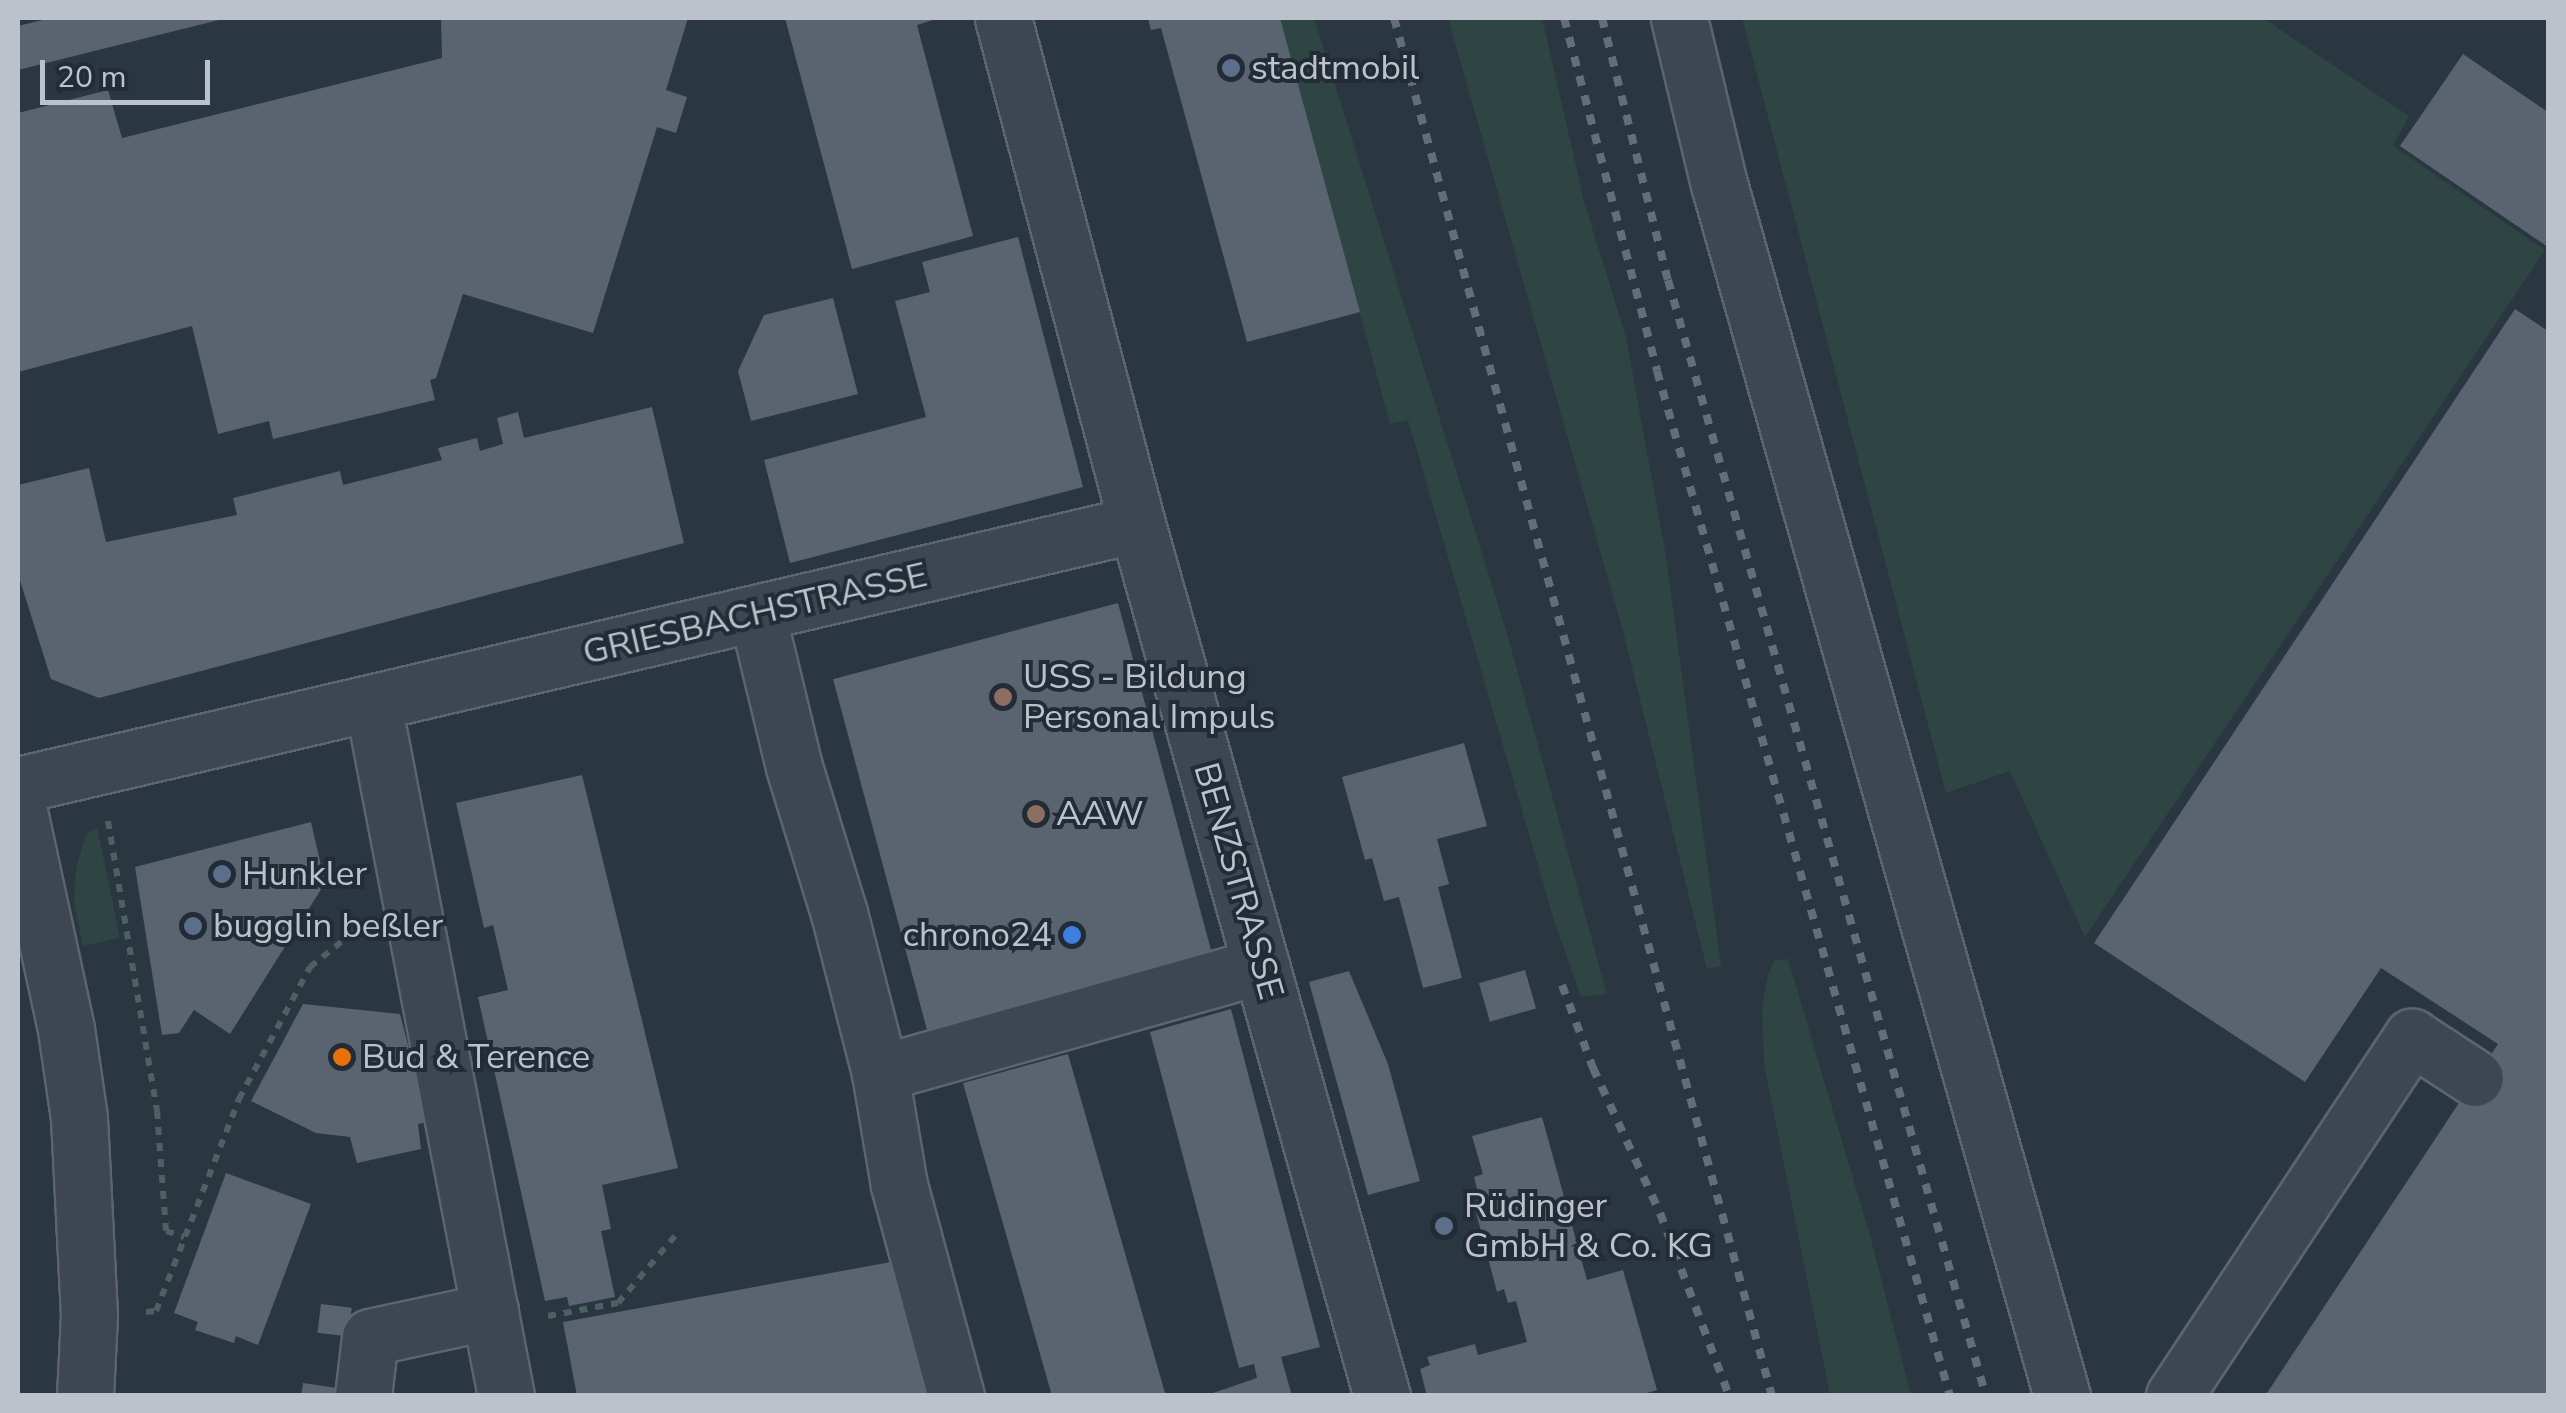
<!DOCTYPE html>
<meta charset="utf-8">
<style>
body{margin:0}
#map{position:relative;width:2566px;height:1413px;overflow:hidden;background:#2a3640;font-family:"Nunito Sans",sans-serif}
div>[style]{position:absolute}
.green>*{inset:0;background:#2f4544}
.building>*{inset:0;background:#596470;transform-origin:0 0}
.path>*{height:6px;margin-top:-3px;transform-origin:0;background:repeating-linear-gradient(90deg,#4e6162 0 8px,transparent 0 16px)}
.roads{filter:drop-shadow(2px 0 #5c656e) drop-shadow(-2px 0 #5c656e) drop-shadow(0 2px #5c656e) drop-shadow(0 -2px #5c656e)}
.minor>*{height:55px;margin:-27.5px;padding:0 27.5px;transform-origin:27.5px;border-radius:27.5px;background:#3e4751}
.rail>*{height:8px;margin-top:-4px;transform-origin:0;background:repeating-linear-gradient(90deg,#636e79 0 10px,transparent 0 20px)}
.dots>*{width:28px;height:28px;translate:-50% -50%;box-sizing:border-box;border:5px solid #232c36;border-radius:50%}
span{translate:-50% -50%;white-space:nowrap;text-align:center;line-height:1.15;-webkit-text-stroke:8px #232c36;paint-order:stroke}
.poi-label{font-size:35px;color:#bbc2cb}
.left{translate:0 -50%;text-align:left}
.right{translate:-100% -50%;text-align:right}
.street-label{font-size:35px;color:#bbc2cb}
.frame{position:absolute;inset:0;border:20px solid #bbc2cb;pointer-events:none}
.scale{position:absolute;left:40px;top:60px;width:170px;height:45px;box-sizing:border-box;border:5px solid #bbc2cb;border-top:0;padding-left:12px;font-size:30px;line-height:35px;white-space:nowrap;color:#bbc2cb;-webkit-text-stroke:8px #232c36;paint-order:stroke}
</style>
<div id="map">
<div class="green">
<i style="clip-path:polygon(1280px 18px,1314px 18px,1506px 630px,1607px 994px,1581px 997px,1554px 920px,1408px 420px,1390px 424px)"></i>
<i style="clip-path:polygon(1448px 18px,1542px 18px,1585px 205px,1626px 337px,1666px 556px,1721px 966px,1707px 969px,1624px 635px)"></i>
<i style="clip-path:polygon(1742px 18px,2263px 18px,2409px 116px,2393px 146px,2545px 250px,2085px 937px,2010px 771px,1946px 793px)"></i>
<i style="clip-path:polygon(97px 827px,120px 938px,83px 946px,74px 903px,76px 868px,86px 835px)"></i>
<i style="clip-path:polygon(1788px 959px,1871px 1239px,1911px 1395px,1830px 1395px,1764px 1064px,1762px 1008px,1768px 974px,1775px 960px)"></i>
</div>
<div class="building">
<i style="clip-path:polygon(51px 18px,223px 18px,223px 19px,18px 70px,18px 26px)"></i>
<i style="clip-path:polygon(441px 18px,688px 18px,666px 90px,687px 97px,676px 133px,657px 127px,593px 333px,463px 294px,436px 378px,430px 380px,435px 400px,273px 439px,269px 421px,218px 434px,192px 326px,18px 372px,18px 113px,108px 90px,122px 138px,442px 58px)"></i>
<i style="clip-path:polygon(785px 18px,939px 18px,917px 25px,973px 236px,852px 269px)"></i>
<i style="clip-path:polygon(1148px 18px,1280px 18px,1360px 312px,1247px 342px,1161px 28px,1151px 30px)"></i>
<i style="clip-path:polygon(2463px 54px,2548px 112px,2548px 247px,2400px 146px)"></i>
<i style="clip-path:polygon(1018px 237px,1083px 487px,790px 563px,764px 460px,926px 417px,895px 301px,930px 292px,922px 262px)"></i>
<i style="clip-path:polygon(833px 298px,858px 394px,751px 421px,738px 371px,764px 315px)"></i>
<i style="clip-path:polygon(2515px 309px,2548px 331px,2548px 1396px,2265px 1396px,2498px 1044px,2381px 968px,2305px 1082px,2094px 943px)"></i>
<i style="clip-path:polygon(652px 407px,684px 543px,99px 698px,51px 679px,18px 574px,18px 485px,89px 468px,106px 542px,237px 515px,233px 498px,340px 471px,343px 485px,442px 460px,438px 448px,477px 438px,480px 451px,503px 444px,497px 418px,518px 412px,524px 438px)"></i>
<i style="left:1118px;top:603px;width:376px;height:295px;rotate:75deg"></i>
<i style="clip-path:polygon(1464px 743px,1487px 826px,1437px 839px,1449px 884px,1438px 887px,1462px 978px,1423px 988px,1399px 897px,1384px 901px,1372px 858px,1365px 860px,1342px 777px)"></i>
<i style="clip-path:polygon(582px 775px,678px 1168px,602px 1185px,611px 1229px,601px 1231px,615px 1297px,569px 1306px,567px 1297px,545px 1301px,478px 997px,508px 990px,493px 925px,484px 928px,456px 803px)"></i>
<i style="clip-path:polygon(311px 822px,325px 883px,230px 1034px,194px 1010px,179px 1033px,162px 1035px,135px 867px)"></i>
<i style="left:1525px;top:970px;width:40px;height:48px;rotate:74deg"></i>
<i style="clip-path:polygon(1349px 971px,1388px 1064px,1420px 1181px,1368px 1195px,1309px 982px)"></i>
<i style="clip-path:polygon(303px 1004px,400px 1014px,428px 1122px,418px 1124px,421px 1149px,357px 1163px,350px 1137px,316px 1133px,251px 1101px)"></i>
<i style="clip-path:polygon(1231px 1009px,1320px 1347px,1281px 1357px,1292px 1396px,1204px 1396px,1257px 1378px,1254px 1364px,1239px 1368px,1150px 1032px)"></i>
<i style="clip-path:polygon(1068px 1054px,1165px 1393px,1155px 1396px,1052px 1396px,963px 1083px)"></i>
<i style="clip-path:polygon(1542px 1117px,1587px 1280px,1623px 1270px,1657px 1390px,1636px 1396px,1427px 1396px,1420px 1369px,1430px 1365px,1427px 1357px,1475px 1344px,1478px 1355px,1527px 1342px,1516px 1301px,1508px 1303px,1504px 1289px,1497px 1292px,1473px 1201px,1480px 1200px,1474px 1177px,1483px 1174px,1472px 1136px)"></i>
<i style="clip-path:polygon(226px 1173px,311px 1204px,258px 1345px,236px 1336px,234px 1343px,195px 1330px,198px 1322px,174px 1313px)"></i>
<i style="clip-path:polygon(902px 1260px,927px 1396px,577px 1396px,563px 1322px)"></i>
<i style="left:321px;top:1304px;width:31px;height:29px;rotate:7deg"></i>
<i style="clip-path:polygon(303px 1383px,344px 1389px,343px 1396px,301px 1396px)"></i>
</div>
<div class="path">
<i style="left:108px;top:821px;width:294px;rotate:80.4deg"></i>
<i style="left:157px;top:1111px;width:120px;rotate:85.7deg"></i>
<i style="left:166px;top:1231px;width:19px;rotate:18deg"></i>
<i style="left:146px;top:1312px;width:10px;rotate:-6deg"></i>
<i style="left:156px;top:1311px;width:228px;rotate:-68.6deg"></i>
<i style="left:239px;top:1099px;width:150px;rotate:-61.7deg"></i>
<i style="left:310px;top:967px;width:64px;rotate:-38.7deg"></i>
<i style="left:548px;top:1316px;width:71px;rotate:-10.5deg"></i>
<i style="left:618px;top:1303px;width:88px;rotate:-49.6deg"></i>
</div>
<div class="roads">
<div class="minor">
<i style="left:1003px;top:18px;width:523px;rotate:75.17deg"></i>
<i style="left:1137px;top:524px;width:906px;rotate:74.31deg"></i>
<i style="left:1679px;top:18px;width:171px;rotate:76.5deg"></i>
<i style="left:1719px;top:184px;width:1260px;rotate:74.2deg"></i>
<i style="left:757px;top:614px;width:157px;rotate:76.4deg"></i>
<i style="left:794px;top:767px;width:153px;rotate:72.9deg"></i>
<i style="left:839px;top:913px;width:165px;rotate:75.6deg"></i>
<i style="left:880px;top:1073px;width:114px;rotate:80.4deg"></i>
<i style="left:899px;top:1185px;width:219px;rotate:74.9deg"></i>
<i style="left:373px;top:704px;width:705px;rotate:79.12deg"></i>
<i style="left:18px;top:785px;width:1149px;rotate:-13.13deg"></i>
<i style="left:18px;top:807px;width:227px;rotate:77.8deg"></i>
<i style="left:66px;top:1029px;width:90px;rotate:81.7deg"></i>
<i style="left:79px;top:1118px;width:197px;rotate:87.1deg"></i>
<i style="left:89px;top:1315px;width:81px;rotate:92.8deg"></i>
<i style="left:880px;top:1073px;width:396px;rotate:-15.7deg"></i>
<i style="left:363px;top:1396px;width:59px;rotate:-83.2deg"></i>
<i style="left:370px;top:1337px;width:123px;rotate:-12.2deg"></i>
<i style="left:2174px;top:1396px;width:431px;rotate:-56.5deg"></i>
<i style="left:2412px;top:1037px;width:75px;rotate:33.1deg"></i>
</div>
</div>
<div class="rail">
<i style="left:1394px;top:18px;width:1429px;rotate:74.66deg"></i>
<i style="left:1564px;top:18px;width:365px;rotate:75.2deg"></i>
<i style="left:1657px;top:371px;width:1066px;rotate:74.05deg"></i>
<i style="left:1602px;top:18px;width:270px;rotate:75.9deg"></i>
<i style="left:1668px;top:280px;width:1160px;rotate:74.1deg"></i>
<i style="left:1562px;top:985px;width:89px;rotate:69.5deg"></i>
<i style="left:1593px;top:1068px;width:160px;rotate:65.2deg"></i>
<i style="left:1660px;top:1213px;width:196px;rotate:69.3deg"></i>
</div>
<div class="dots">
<i style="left:1231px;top:68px;background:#5c6f8a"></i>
<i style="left:1003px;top:697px;background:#8d6e63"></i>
<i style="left:1036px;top:814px;background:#8d6e63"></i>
<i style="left:222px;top:874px;background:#5c6f8a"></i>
<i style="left:193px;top:926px;background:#5c6f8a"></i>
<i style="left:1072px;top:935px;background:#3f7fe0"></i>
<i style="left:342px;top:1057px;background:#e8710a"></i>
<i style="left:1444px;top:1226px;background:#5c6f8a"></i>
</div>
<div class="poi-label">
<span class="left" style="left:1251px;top:68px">stadtmobil</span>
<span class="left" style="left:1023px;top:697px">USS - Bildung<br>Personal Impuls</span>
<span class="left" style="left:1056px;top:814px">AAW</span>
<span class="left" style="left:242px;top:874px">Hunkler</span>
<span class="left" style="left:213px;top:926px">bugglin beßler</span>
<span class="right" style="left:1052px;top:935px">chrono24</span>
<span class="left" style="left:362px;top:1057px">Bud &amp; Terence</span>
<span class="left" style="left:1464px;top:1226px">Rüdinger<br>GmbH &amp; Co. KG</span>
</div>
<div class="street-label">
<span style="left:755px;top:614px;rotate:-13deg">GRIESBACHSTRASSE</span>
<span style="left:1238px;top:881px;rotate:74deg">BENZSTRASSE</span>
</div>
<div class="frame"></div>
<div class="scale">20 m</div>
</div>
